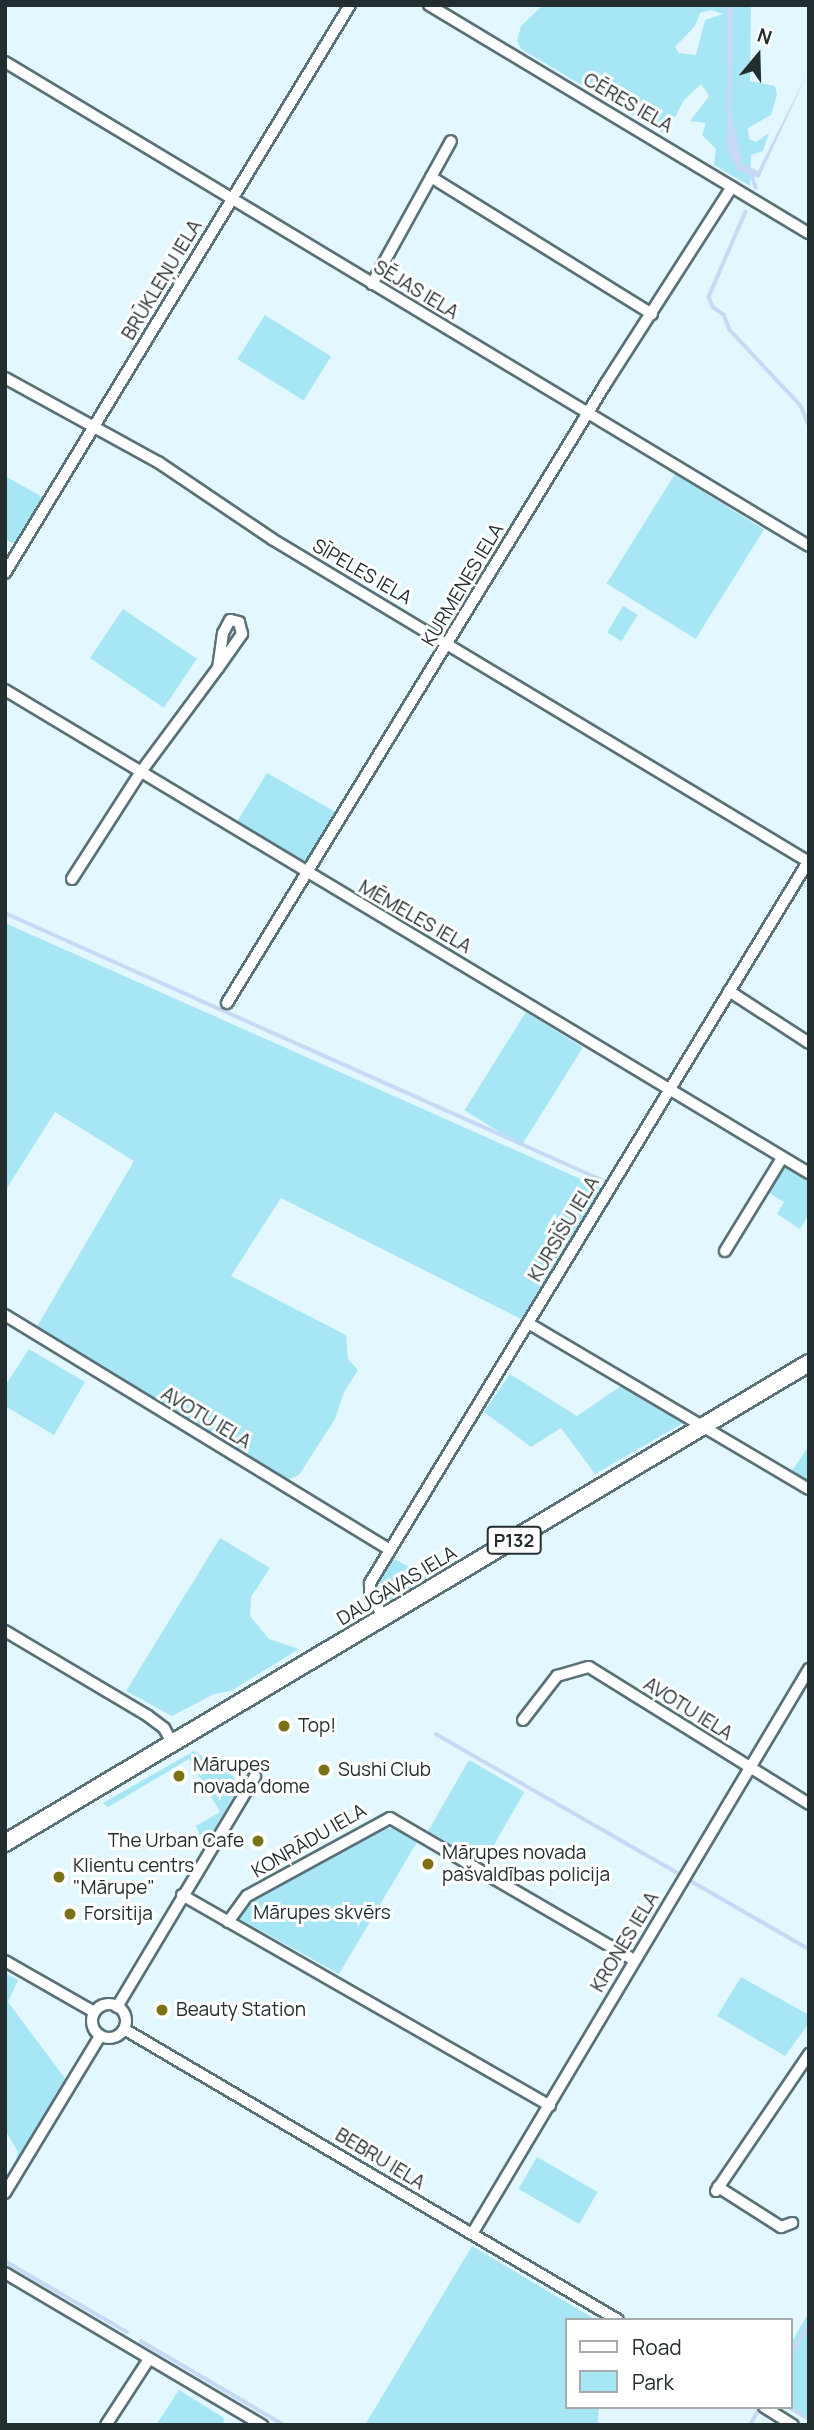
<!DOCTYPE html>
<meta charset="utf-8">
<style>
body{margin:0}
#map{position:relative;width:814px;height:2430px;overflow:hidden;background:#e3f8fe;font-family:Manrope,sans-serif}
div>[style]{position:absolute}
.green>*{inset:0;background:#a7e6f5;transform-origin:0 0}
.water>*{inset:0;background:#c6d9f5}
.stream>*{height:3.5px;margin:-1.75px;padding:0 1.75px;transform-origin:1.75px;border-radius:1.75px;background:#c6d9f5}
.roads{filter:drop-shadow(2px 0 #597177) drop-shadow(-2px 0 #597177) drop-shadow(0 2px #597177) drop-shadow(0 -2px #597177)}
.street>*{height:10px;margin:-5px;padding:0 5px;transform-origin:5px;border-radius:5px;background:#fff}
.street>.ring{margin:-5px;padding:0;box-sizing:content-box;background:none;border:10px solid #fff;border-radius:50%}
.primary>*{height:16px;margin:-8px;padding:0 8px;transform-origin:8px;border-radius:8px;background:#fff}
.dots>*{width:19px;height:19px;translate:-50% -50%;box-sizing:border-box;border:4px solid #fff;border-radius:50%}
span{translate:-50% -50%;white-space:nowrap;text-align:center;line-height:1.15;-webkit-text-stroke:6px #fff;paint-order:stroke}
.shield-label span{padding:2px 5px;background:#fff;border:2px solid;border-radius:5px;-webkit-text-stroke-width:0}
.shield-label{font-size:18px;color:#232e30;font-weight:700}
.street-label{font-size:19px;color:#232e30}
.poi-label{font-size:19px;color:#232e30}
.left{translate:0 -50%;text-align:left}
.right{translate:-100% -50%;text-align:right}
.park-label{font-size:19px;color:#1a2f34}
.frame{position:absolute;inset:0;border:7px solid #232e30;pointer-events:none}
.legend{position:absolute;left:565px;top:2318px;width:228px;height:91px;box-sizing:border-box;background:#fff;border:2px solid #a7abac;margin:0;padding:9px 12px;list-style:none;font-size:21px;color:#232e30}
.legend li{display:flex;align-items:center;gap:14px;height:35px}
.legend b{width:35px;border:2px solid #a7abac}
.north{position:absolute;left:723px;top:21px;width:70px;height:70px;-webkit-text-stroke:5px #fff;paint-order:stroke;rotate:19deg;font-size:19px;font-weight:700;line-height:28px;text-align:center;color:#232e30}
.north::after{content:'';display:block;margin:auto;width:24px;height:32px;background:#232e30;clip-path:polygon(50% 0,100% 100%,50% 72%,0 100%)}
</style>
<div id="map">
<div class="green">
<i style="clip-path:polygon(evenodd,543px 5px,751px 5px,750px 81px,775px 86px,777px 95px,771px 115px,748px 128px,749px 139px,756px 142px,769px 133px,763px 151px,751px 155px,750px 186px,714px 165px,716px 149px,702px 135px,706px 123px,690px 121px,709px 96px,701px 84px,684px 100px,666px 135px,521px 49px,517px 41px,521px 26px,543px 5px,711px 10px,723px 14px,705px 20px,696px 55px,679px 53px,675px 47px,695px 26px,700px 13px,711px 10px)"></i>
<i style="left:265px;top:315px;width:78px;height:52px;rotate:32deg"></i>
<i style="left:675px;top:474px;width:105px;height:129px;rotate:32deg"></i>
<i style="clip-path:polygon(5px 476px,44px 498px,21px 538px,12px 543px,5px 539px)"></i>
<i style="left:623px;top:606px;width:17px;height:31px;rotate:31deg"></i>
<i style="left:123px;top:609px;width:89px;height:59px;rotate:34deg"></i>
<i style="clip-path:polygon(267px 773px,339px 814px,310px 860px,301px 865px,235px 825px)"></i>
<i style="clip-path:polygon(5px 923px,603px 1189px,521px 1319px,281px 1198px,231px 1276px,346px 1335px,348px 1359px,358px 1370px,344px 1392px,335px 1419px,299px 1475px,284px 1481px,35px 1330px,134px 1161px,55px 1112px,5px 1191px)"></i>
<i style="left:526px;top:1012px;width:67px;height:116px;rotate:32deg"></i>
<i style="clip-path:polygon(784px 1166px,809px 1181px,809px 1214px,800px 1229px,777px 1214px,784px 1202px,768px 1192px)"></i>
<i style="clip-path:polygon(29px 1349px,85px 1382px,54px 1435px,5px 1406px,5px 1386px)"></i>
<i style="clip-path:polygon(510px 1374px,577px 1416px,621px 1386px,683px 1423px,595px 1474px,561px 1428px,531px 1447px,484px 1412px)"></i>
<i style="clip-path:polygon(809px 1446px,809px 1483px,791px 1472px)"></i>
<i style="clip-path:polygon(220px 1538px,270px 1568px,251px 1597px,250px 1616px,269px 1639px,299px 1649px,231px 1691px,214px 1694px,172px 1716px,126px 1691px)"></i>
<i style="clip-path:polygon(393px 1558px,428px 1578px,386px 1604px,375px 1584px)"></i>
<i style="clip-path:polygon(194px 1751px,233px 1776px,239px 1786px,205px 1846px,196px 1826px,220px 1812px,189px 1759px,108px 1807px,103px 1803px)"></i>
<i style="left:469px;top:1760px;width:64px;height:82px;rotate:30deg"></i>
<i style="clip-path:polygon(394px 1828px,417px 1842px,339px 1974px,238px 1918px,240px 1907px,384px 1829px)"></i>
<i style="clip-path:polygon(5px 1973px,18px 1980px,8px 2002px,67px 2081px,14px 2166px,18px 2152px,5px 2130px)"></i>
<i style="clip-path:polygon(741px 1977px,809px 2015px,809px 2023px,785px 2056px,717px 2016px)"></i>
<i style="left:537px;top:2157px;width:70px;height:37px;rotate:30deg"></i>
<i style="clip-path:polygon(472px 2246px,596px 2320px,567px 2320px,567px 2407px,599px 2407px,598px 2425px,365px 2425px)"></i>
<i style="clip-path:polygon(809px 2312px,809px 2421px,785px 2407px,791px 2407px,791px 2343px)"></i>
<i style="clip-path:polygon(179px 2390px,224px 2418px,223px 2425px,156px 2425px)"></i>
</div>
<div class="water">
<i style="clip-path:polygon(726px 5px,733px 5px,731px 111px,743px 164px,758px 171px,809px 70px,759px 178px,738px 171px,727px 150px)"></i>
</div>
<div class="stream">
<i style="left:752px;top:176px;width:12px;rotate:70deg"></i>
<i style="left:746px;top:212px;width:93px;rotate:113.5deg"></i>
<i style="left:709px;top:297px;width:11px;rotate:68deg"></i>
<i style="left:713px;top:307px;width:14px;rotate:36deg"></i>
<i style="left:724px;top:315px;width:16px;rotate:68deg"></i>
<i style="left:730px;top:330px;width:104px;rotate:46.9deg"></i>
<i style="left:801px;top:406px;width:21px;rotate:67deg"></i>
<i style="left:5px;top:913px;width:656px;rotate:24.1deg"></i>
<i style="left:436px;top:1734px;width:277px;rotate:29.9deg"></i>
<i style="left:691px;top:1881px;width:136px;rotate:30deg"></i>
<i style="left:5px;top:2261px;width:141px;rotate:30.2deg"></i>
<i style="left:141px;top:2341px;width:166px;rotate:30.4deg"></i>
<i style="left:791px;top:2354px;width:35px;rotate:-59deg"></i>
<i style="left:789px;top:2407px;width:23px;rotate:31deg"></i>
<i style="left:750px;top:2425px;width:14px;rotate:-60deg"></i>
</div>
<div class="roads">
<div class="street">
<i style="left:429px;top:5px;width:443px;rotate:31deg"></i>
<i style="left:5px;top:62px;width:938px;rotate:31.05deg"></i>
<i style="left:431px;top:177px;width:260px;rotate:31.8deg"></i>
<i style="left:372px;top:284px;width:163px;rotate:-61.1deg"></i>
<i style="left:5px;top:378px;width:175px;rotate:28.8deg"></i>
<i style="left:158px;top:462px;width:138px;rotate:34deg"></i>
<i style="left:272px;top:539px;width:627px;rotate:31.03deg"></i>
<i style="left:5px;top:573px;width:665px;rotate:-58.73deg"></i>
<i style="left:5px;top:690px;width:938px;rotate:31deg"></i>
<i style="left:72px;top:879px;width:126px;rotate:-57.3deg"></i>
<i style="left:140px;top:773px;width:131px;rotate:-53.4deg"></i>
<i style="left:218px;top:668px;width:42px;rotate:-54.8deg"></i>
<i style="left:242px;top:634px;width:12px;rotate:-104deg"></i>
<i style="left:239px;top:622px;width:9px;rotate:-167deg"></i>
<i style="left:230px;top:620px;width:15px;rotate:118deg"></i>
<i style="left:223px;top:633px;width:35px;rotate:98deg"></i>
<i style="left:729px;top:991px;width:95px;rotate:33deg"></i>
<i style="left:227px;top:1003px;width:727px;rotate:-58.56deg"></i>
<i style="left:606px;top:383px;width:233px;rotate:-57.3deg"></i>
<i style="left:725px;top:1251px;width:109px;rotate:-58.5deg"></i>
<i style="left:5px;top:1315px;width:451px;rotate:31.4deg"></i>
<i style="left:528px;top:1323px;width:326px;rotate:30.6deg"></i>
<i style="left:384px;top:1618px;width:28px;rotate:-120deg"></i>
<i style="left:370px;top:1594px;width:11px;rotate:-90deg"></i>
<i style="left:370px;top:1583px;width:846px;rotate:-58.73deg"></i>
<i style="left:5px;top:1631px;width:166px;rotate:30.7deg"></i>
<i style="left:148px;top:1716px;width:20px;rotate:37deg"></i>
<i style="left:164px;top:1728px;width:18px;rotate:61deg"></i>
<i style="left:523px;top:1720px;width:56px;rotate:-52.3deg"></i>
<i style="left:557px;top:1676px;width:33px;rotate:-16deg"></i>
<i style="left:589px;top:1667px;width:259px;rotate:31.9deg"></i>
<i style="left:182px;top:1895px;width:424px;rotate:29.8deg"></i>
<i style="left:228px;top:1922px;width:32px;rotate:-54deg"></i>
<i style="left:247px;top:1896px;width:163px;rotate:-28.6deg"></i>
<i style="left:390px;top:1818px;width:282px;rotate:30.2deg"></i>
<i style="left:5px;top:1961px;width:103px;rotate:29.8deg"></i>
<i class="ring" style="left:92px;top:2004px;width:24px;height:24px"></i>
<i style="left:117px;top:2007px;width:269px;rotate:-59.1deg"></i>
<i style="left:124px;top:2029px;width:573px;rotate:30.5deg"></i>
<i style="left:718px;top:2187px;width:75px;rotate:32.4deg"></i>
<i style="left:781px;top:2227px;width:12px;rotate:-20deg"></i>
<i style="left:716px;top:2191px;width:166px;rotate:-55.8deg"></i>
<i style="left:5px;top:2193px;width:184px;rotate:-58.8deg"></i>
<i style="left:472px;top:2234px;width:658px;rotate:-59.19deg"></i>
<i style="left:5px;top:2273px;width:299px;rotate:30.6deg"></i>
<i style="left:764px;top:2407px;width:34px;rotate:32deg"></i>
<i style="left:106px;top:2425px;width:79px;rotate:-56.9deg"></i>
</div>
<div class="primary">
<i style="left:5px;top:1843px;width:936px;rotate:-30.84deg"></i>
</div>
</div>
<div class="dots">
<i style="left:284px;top:1726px;background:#7a7214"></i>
<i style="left:324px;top:1770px;background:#7a7214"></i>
<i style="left:179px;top:1776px;background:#7a7214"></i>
<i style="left:258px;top:1841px;background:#7a7214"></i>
<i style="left:428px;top:1864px;background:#7a7214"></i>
<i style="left:59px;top:1877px;background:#7a7214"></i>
<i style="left:70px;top:1914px;background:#7a7214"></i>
<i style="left:162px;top:2010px;background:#7a7214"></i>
</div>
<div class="shield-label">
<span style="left:514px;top:1540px">P132</span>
</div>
<div class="street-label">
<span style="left:628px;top:103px;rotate:30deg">CĒRES IELA</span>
<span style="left:162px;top:280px;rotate:-59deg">BRŪKLEŅU IELA</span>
<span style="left:416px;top:290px;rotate:31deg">SĒJAS IELA</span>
<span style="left:362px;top:572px;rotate:30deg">SĪPELES IELA</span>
<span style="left:463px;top:585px;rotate:-59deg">KURMENES IELA</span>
<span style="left:415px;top:917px;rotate:30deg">MĒMELES IELA</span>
<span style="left:564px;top:1229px;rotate:-59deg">KURSĪŠU IELA</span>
<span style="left:206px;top:1418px;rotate:31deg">AVOTU IELA</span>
<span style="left:397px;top:1586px;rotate:-31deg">DAUGAVAS IELA</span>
<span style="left:688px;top:1709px;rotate:32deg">AVOTU IELA</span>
<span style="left:309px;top:1841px;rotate:-30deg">KONRĀDU IELA</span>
<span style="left:625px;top:1942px;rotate:-59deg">KRONES IELA</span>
<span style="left:380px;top:2159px;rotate:31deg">BEBRU IELA</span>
</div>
<div class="poi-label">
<span class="left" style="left:298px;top:1726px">Top!</span>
<span class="left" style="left:193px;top:1776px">Mārupes<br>novada dome</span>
<span class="left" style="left:338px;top:1770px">Sushi Club</span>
<span class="right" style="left:244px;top:1841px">The Urban Cafe</span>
<span class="left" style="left:442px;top:1864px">Mārupes novada<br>pašvaldības policija</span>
<span class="left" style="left:73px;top:1877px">Klientu centrs<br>"Mārupe"</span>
<span class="left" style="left:84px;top:1914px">Forsitija</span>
<span class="left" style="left:176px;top:2010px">Beauty Station</span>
</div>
<div class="park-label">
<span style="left:322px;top:1913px">Mārupes skvērs</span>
</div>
<div class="frame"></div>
<ul class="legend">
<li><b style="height:9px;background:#fff"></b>Road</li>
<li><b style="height:19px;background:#a7e6f5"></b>Park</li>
</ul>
<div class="north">N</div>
</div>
